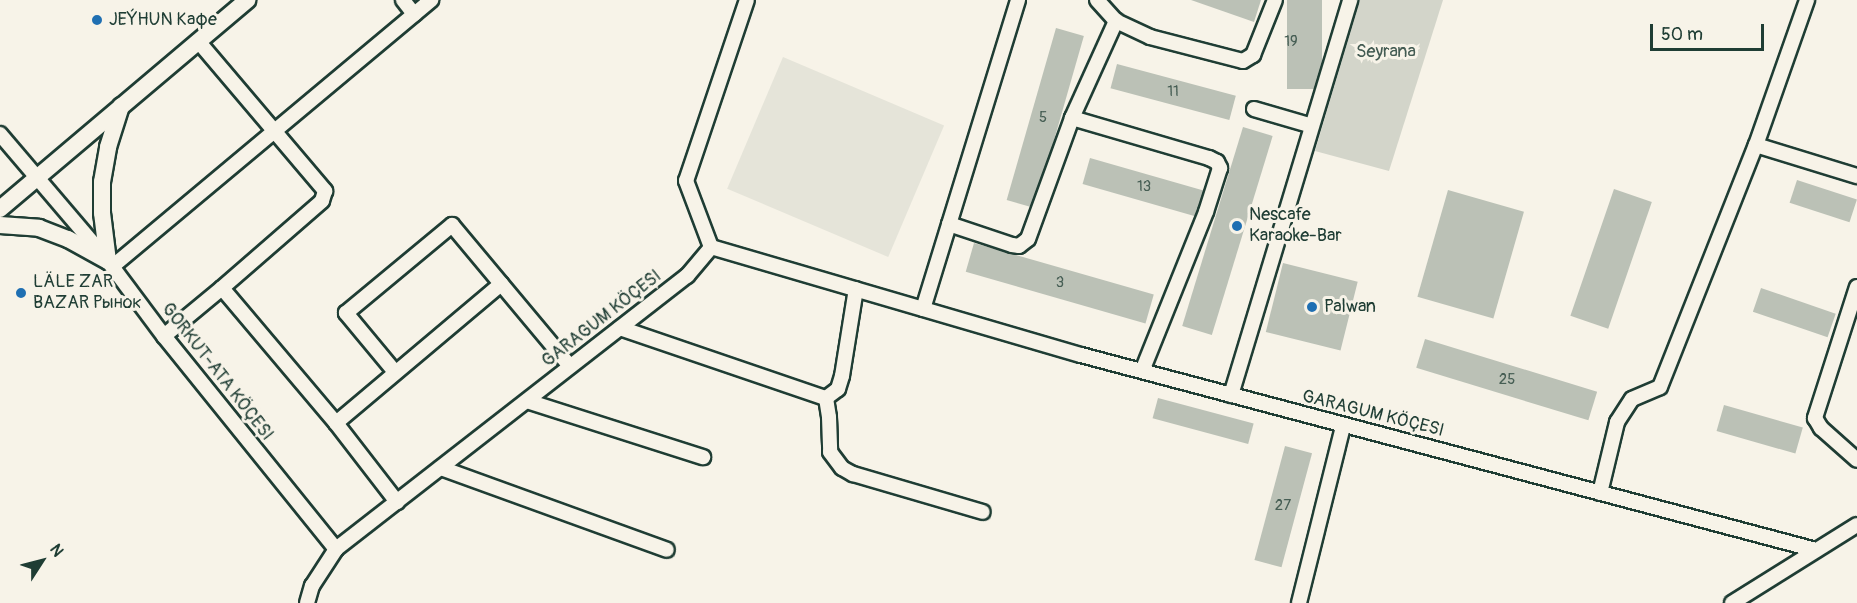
<!DOCTYPE html>
<meta charset="utf-8">
<style>
body{margin:0}
#map{position:relative;width:1857px;height:603px;overflow:hidden;background:#f7f3e8;font-family:Pangolin,sans-serif}
div>[style]{position:absolute}
.built>*{inset:0;background:#e5e4d9;transform-origin:0 0}
.green>*{inset:0;background:#d3d5ca}
.building>*{inset:0;background:#bbc1b6;transform-origin:0 0}
.roads{filter:drop-shadow(2px 0 #1f3d34) drop-shadow(-2px 0 #1f3d34) drop-shadow(0 2px #1f3d34) drop-shadow(0 -2px #1f3d34)}
.minor>*{height:14px;margin:-7px;padding:0 7px;transform-origin:7px;border-radius:7px;background:#f7f3e8}
.tertiary>*{height:16px;margin:-8px;padding:0 8px;transform-origin:8px;border-radius:8px;background:#f7f3e8}
.dots>*{width:16px;height:16px;translate:-50% -50%;box-sizing:border-box;border:3px solid #f7f3e8;border-radius:50%}
span{translate:-50% -50%;white-space:nowrap;text-align:center;line-height:1.15;-webkit-text-stroke:6px #f7f3e8;paint-order:stroke}
.number-label{font-size:15px;color:#465e54}
.number-label span{-webkit-text-stroke-width:0}
.poi-label{font-size:18px;color:#1f3d34}
.left{translate:0 -50%;text-align:left}
.park-label{font-size:18px;color:#435b52}
.street-label{font-size:18px;color:#1f3d34}
.north{position:absolute;left:12px;top:531px;width:60px;height:60px;-webkit-text-stroke:4px #f7f3e8;paint-order:stroke;rotate:54deg;font-size:16px;font-weight:700;line-height:24px;text-align:center;color:#1f3d34}
.north::after{content:'';display:block;margin:auto;width:21px;height:27px;background:#1f3d34;clip-path:polygon(50% 0,100% 100%,50% 72%,0 100%)}
.scale{position:absolute;left:1650px;top:24px;width:114px;height:27px;box-sizing:border-box;border:3px solid #1f3d34;border-top:0;padding-left:8px;font-size:18px;line-height:21px;white-space:nowrap;color:#1f3d34;-webkit-text-stroke:4px #f7f3e8;paint-order:stroke}
</style>
<div id="map">
<div class="built">
<i style="left:783px;top:57px;width:175px;height:143px;rotate:23deg"></i>
</div>
<div class="green">
<i style="clip-path:polygon(1360px 0,1443px 0,1389px 171px,1315px 151px)"></i>
</div>
<div class="building">
<i style="clip-path:polygon(1191px 0,1261px 0,1254px 22px)"></i>
<i style="left:1287px;top:0;width:35px;height:89px"></i>
<i style="left:1056px;top:28px;width:29px;height:179px;rotate:16deg"></i>
<i style="left:1117px;top:64px;width:123px;height:25px;rotate:15deg"></i>
<i style="left:1243px;top:127px;width:31px;height:208px;rotate:17deg"></i>
<i style="left:1090px;top:158px;width:118px;height:27px;rotate:16deg"></i>
<i style="left:1797px;top:180px;width:63px;height:24px;rotate:18deg"></i>
<i style="left:1614px;top:189px;width:40px;height:134px;rotate:19deg"></i>
<i style="left:1448px;top:190px;width:79px;height:111px;rotate:16deg"></i>
<i style="left:974px;top:243px;width:187px;height:30px;rotate:16deg"></i>
<i style="left:1283px;top:263px;width:77px;height:71px;rotate:14deg"></i>
<i style="left:1761px;top:288px;width:79px;height:25px;rotate:19deg"></i>
<i style="left:1425px;top:339px;width:180px;height:30px;rotate:17deg"></i>
<i style="left:1158px;top:398px;width:99px;height:21px;rotate:15deg"></i>
<i style="left:1724px;top:405px;width:82px;height:27px;rotate:16deg"></i>
<i style="left:1285px;top:446px;width:28px;height:118px;rotate:15deg"></i>
</div>
<div class="roads">
<div class="minor">
<i style="left:403px;top:0;width:18px;rotate:52deg"></i>
<i style="left:1097px;top:0;width:28px;rotate:48deg"></i>
<i style="left:1116px;top:21px;width:38px;rotate:25deg"></i>
<i style="left:1150px;top:37px;width:96px;rotate:14.5deg"></i>
<i style="left:1243px;top:61px;width:12px;rotate:-31deg"></i>
<i style="left:1253px;top:55px;width:59px;rotate:-68.2deg"></i>
<i style="left:198px;top:41px;width:197px;rotate:49.7deg"></i>
<i style="left:325px;top:191px;width:10px;rotate:107deg"></i>
<i style="left:322px;top:201px;width:133px;rotate:139deg"></i>
<i style="left:1254px;top:109px;width:60px;rotate:16.3deg"></i>
<i style="left:1072px;top:118px;width:143px;rotate:16.3deg"></i>
<i style="left:1209px;top:158px;width:9px;rotate:27deg"></i>
<i style="left:1217px;top:162px;width:7px;rotate:63deg"></i>
<i style="left:1220px;top:168px;width:46px;rotate:107.7deg"></i>
<i style="left:1206px;top:212px;width:171px;rotate:111.9deg"></i>
<i style="left:0;top:134px;width:167px;rotate:49.6deg"></i>
<i style="left:108px;top:261px;width:94px;rotate:53.3deg"></i>
<i style="left:164px;top:336px;width:274px;rotate:51.1deg"></i>
<i style="left:1756px;top:145px;width:106px;rotate:17.1deg"></i>
<i style="left:949px;top:224px;width:66px;rotate:18.4deg"></i>
<i style="left:1012px;top:245px;width:7px;rotate:8deg"></i>
<i style="left:1019px;top:246px;width:11px;rotate:-38deg"></i>
<i style="left:1028px;top:239px;width:129px;rotate:-70deg"></i>
<i style="left:1072px;top:118px;width:107px;rotate:-65.6deg"></i>
<i style="left:711px;top:247px;width:71px;rotate:-110.7deg"></i>
<i style="left:686px;top:181px;width:191px;rotate:-71.4deg"></i>
<i style="left:113px;top:266px;width:415px;rotate:-39.9deg"></i>
<i style="left:1857px;top:287px;width:138px;rotate:107.8deg"></i>
<i style="left:1815px;top:418px;width:12px;rotate:59deg"></i>
<i style="left:1821px;top:428px;width:48px;rotate:41.6deg"></i>
<i style="left:923px;top:309px;width:323px;rotate:-72.9deg"></i>
<i style="left:620px;top:328px;width:218px;rotate:18.8deg"></i>
<i style="left:826px;top:398px;width:15px;rotate:-37deg"></i>
<i style="left:838px;top:389px;width:14px;rotate:-73deg"></i>
<i style="left:842px;top:376px;width:88px;rotate:-80.9deg"></i>
<i style="left:164px;top:336px;width:75px;rotate:-39.6deg"></i>
<i style="left:222px;top:288px;width:177px;rotate:49.8deg"></i>
<i style="left:336px;top:423px;width:100px;rotate:52.3deg"></i>
<i style="left:395px;top:372px;width:77px;rotate:-129.7deg"></i>
<i style="left:346px;top:313px;width:138px;rotate:-39.7deg"></i>
<i style="left:452px;top:225px;width:184px;rotate:50.1deg"></i>
<i style="left:1231px;top:395px;width:413px;rotate:-73.2deg"></i>
<i style="left:826px;top:398px;width:19px;rotate:81deg"></i>
<i style="left:829px;top:417px;width:35px;rotate:88deg"></i>
<i style="left:830px;top:452px;width:20px;rotate:53deg"></i>
<i style="left:842px;top:468px;width:13px;rotate:29deg"></i>
<i style="left:853px;top:474px;width:135px;rotate:16.3deg"></i>
<i style="left:527px;top:401px;width:185px;rotate:17.7deg"></i>
<i style="left:336px;top:423px;width:216px;rotate:-40.1deg"></i>
<i style="left:441px;top:468px;width:240px;rotate:19.9deg"></i>
<i style="left:1600px;top:493px;width:73px;rotate:-76.5deg"></i>
<i style="left:1617px;top:422px;width:27px;rotate:-57deg"></i>
<i style="left:1632px;top:399px;width:30px;rotate:-23deg"></i>
<i style="left:1660px;top:387px;width:260px;rotate:-68.4deg"></i>
<i style="left:1756px;top:145px;width:154px;rotate:-70.6deg"></i>
<i style="left:307px;top:603px;width:18px;rotate:-74deg"></i>
<i style="left:312px;top:586px;width:44px;rotate:-57deg"></i>
<i style="left:336px;top:549px;width:445px;rotate:-37.9deg"></i>
<i style="left:687px;top:276px;width:38px;rotate:-50deg"></i>
<i style="left:711px;top:247px;width:385px;rotate:16.3deg"></i>
<i style="left:1081px;top:355px;width:760px;rotate:14.86deg"></i>
<i style="left:1299px;top:603px;width:182px;rotate:-76deg"></i>
<i style="left:1732px;top:603px;width:147px;rotate:-32deg"></i>
</div>
<div class="tertiary">
<i style="left:0;top:209px;width:324px;rotate:-40.2deg"></i>
<i style="left:0;top:225px;width:39px;rotate:4deg"></i>
<i style="left:39px;top:228px;width:31px;rotate:21deg"></i>
<i style="left:68px;top:239px;width:46px;rotate:28.8deg"></i>
<i style="left:108px;top:261px;width:48px;rotate:-97.1deg"></i>
<i style="left:102px;top:213px;width:31px;rotate:-90deg"></i>
<i style="left:102px;top:182px;width:36px;rotate:-80deg"></i>
<i style="left:108px;top:147px;width:43px;rotate:-72.4deg"></i>
</div>
</div>
<div class="dots">
<i style="left:97px;top:20px;background:#1f6fb2"></i>
<i style="left:1237px;top:226px;background:#1f6fb2"></i>
<i style="left:21px;top:293px;background:#1f6fb2"></i>
<i style="left:1312px;top:307px;background:#1f6fb2"></i>
</div>
<div class="number-label">
<span style="left:1291px;top:42px">19</span>
<span style="left:1173px;top:92px">11</span>
<span style="left:1043px;top:118px">5</span>
<span style="left:1144px;top:187px">13</span>
<span style="left:1060px;top:283px">3</span>
<span style="left:1507px;top:380px">25</span>
<span style="left:1283px;top:506px">27</span>
</div>
<div class="poi-label">
<span class="left" style="left:109px;top:20px">JEÝHUN Кафе</span>
<span class="left" style="left:1249px;top:226px">Nescafe<br>Karaoke-Bar</span>
<span class="left" style="left:33px;top:293px">LÄLE ZAR<br>BAZAR Рынок</span>
<span class="left" style="left:1324px;top:307px">Palwan</span>
</div>
<div class="park-label">
<span style="left:1386px;top:52px">Seyrana</span>
</div>
<div class="street-label">
<span style="left:602px;top:319px;rotate:-38deg">GARAGUM KÖÇESI</span>
<span style="left:217px;top:372px;rotate:52deg">GORKUT-ATA KÖÇESI</span>
<span style="left:1373px;top:414px;rotate:14deg">GARAGUM KÖÇESI</span>
</div>
<div class="north">N</div>
<div class="scale">50 m</div>
</div>
